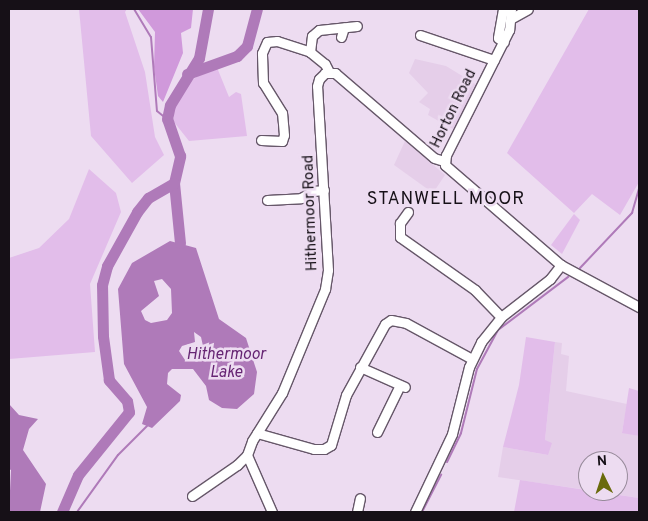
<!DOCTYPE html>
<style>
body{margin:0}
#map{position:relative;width:648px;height:521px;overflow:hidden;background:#eddcf1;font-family:Overpass,sans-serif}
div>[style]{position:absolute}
.built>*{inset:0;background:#e5cee9}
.green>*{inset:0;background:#e2bdea}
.forest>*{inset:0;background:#d099db}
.water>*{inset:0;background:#af7ab9}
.stream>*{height:2px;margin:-1px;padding:0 1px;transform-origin:1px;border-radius:1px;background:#af7ab9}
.river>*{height:11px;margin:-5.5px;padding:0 5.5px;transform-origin:5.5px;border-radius:5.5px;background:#af7ab9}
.roads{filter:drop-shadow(1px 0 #665769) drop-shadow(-1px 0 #665769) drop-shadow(0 1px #665769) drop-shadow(0 -1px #665769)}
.minor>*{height:9px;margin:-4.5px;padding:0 4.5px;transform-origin:4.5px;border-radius:4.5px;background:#fff}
span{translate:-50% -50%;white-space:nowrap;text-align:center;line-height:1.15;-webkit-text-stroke:5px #eddcf1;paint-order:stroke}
.street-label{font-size:15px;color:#161017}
.water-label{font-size:16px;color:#662573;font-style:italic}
.quarter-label{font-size:18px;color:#161017;letter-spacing:1px}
.frame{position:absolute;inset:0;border:10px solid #161017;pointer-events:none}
.north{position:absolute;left:578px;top:451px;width:50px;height:50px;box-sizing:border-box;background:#eddcf1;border:1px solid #978a9a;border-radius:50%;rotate:356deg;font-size:14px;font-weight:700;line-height:20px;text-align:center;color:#161017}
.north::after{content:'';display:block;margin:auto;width:18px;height:22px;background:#6a6b0c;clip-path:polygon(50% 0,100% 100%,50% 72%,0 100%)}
</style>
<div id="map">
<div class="built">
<i style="clip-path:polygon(415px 59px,446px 66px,477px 85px,473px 88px,471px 98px,453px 129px,428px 115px,430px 109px,419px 102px,428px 93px,409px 73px)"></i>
<i style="clip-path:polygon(405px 141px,445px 175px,433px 193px,394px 165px)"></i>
<i style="clip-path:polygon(555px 342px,562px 343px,561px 354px,569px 356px,566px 391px,627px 404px,622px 432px,639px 436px,639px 498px,595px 491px,618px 491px,618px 461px,588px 461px,588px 490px,498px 477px,503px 447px,548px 455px,545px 440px)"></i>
</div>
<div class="green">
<i style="clip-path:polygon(79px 9px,127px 9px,125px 12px,145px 72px,155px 137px,164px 155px,132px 183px,91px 136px)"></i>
<i style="clip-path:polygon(589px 9px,639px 9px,639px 182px,620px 215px,592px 194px,574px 213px,507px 153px)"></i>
<i style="clip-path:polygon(216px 65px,229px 97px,236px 92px,241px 94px,247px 136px,189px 141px,174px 122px,173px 109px,190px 81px)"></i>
<i style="clip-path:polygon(89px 169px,116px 193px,121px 212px,90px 284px,95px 352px,9px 359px,9px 258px,39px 248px,69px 219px)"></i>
<i style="clip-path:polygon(574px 214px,580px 220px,562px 254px,551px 245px)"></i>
<i style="clip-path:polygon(526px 337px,555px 342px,545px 440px,552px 443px,548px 455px,503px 447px,519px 385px)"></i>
<i style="clip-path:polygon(629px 388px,639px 391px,639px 436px,622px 433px)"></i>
<i style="clip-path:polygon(520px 480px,639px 498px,639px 512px,514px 512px)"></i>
</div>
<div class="forest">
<i style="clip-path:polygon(138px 9px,193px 9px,191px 28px,181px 33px,183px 53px,163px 102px,158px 96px,154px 67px,155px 32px)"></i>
</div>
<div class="water">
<i style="clip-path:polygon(evenodd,170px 241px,196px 248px,219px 319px,246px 338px,257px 372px,254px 394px,237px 409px,222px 408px,209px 400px,206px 386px,193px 369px,172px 369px,168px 373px,167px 384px,181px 395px,180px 401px,152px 428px,142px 424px,147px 407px,124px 364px,118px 289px,132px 263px,170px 241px,162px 279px,171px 289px,172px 313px,167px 320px,151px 323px,145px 320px,141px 311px,159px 296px,154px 281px,162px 279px,170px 241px,194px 332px,201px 337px,203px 346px,196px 357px,185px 360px,179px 351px,182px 346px,195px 342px,194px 332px)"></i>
<i style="clip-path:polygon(9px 404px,19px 415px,38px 419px,29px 429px,23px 450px,46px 484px,40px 512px,9px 512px,11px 470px,9px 469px)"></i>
</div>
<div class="stream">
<i style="left:134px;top:9px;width:33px;rotate:59deg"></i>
<i style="left:151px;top:37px;width:74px;rotate:85.4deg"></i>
<i style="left:157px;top:111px;width:13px;rotate:39deg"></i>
<i style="left:580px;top:268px;width:76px;rotate:-46.6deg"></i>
<i style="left:632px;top:213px;width:25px;rotate:-74deg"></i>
<i style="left:447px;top:462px;width:32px;rotate:-64deg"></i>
<i style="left:461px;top:433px;width:66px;rotate:-76deg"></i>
<i style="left:477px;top:369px;width:44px;rotate:-61.7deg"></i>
<i style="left:498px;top:330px;width:88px;rotate:-37.1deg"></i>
<i style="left:77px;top:512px;width:70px;rotate:-54.3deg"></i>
<i style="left:118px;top:455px;width:41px;rotate:-45deg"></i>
<i style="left:422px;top:512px;width:42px;rotate:-62.8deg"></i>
</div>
<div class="river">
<i style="left:187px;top:74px;width:53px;rotate:-19.8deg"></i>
<i style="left:237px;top:56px;width:14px;rotate:-45deg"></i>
<i style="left:247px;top:46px;width:38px;rotate:-75deg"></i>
<i style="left:180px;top:243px;width:60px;rotate:-95.7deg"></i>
<i style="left:174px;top:183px;width:28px;rotate:-77deg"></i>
<i style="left:180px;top:156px;width:39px;rotate:-109deg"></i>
<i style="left:167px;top:119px;width:14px;rotate:-78deg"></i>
<i style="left:170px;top:105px;width:55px;rotate:-58.3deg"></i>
<i style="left:199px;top:58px;width:50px;rotate:-79.6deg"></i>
<i style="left:62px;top:512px;width:40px;rotate:-66.6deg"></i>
<i style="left:78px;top:475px;width:81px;rotate:-51deg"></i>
<i style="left:129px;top:412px;width:11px;rotate:-100deg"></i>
<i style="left:127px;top:401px;width:28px;rotate:-131deg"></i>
<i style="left:109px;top:380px;width:44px;rotate:-97.8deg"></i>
<i style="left:103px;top:336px;width:51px;rotate:-91.1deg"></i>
<i style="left:102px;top:285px;width:20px;rotate:-75deg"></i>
<i style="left:107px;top:266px;width:62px;rotate:-60.9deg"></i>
<i style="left:137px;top:212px;width:18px;rotate:-52deg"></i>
<i style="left:148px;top:198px;width:30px;rotate:-30deg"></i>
</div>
<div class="roads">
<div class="minor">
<i style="left:503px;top:9px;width:29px;rotate:100deg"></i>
<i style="left:498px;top:38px;width:7px;rotate:34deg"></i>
<i style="left:511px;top:9px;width:21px;rotate:95deg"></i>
<i style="left:509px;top:30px;width:140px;rotate:116.7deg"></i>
<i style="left:446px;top:155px;width:10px;rotate:96deg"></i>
<i style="left:445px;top:165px;width:153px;rotate:40.8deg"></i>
<i style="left:561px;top:265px;width:89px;rotate:28.3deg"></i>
<i style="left:512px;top:18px;width:18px;rotate:-29deg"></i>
<i style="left:420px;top:35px;width:78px;rotate:18.7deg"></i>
<i style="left:341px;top:37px;width:10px;rotate:-73deg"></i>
<i style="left:310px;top:52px;width:16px;rotate:-83deg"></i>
<i style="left:312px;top:36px;width:9px;rotate:-41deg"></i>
<i style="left:319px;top:30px;width:38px;rotate:-6deg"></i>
<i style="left:261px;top:140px;width:21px;rotate:3deg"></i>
<i style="left:282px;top:141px;width:6px;rotate:-72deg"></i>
<i style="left:284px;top:135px;width:22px;rotate:-95deg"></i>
<i style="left:282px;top:113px;width:36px;rotate:-122deg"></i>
<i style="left:263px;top:83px;width:30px;rotate:-92deg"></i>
<i style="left:262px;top:53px;width:12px;rotate:-66deg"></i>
<i style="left:267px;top:42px;width:10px;rotate:-6deg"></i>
<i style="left:277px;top:41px;width:35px;rotate:18deg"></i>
<i style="left:310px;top:52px;width:19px;rotate:39deg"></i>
<i style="left:325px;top:64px;width:9px;rotate:63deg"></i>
<i style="left:267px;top:200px;width:34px;rotate:-3deg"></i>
<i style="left:301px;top:198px;width:14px;rotate:-30deg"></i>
<i style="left:313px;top:191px;width:11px;rotate:-5deg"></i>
<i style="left:408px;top:212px;width:14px;rotate:126deg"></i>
<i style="left:400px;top:223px;width:14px;rotate:90deg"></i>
<i style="left:400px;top:237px;width:92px;rotate:35.2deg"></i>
<i style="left:475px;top:290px;width:37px;rotate:46deg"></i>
<i style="left:360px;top:367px;width:49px;rotate:24deg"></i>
<i style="left:377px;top:432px;width:52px;rotate:-63.9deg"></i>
<i style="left:257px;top:433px;width:59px;rotate:15.7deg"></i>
<i style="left:314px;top:449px;width:10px"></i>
<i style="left:324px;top:449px;width:8px;rotate:-30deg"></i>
<i style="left:331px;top:445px;width:52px;rotate:-73.3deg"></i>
<i style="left:346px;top:395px;width:81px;rotate:-61.2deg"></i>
<i style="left:385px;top:324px;width:7px;rotate:-34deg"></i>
<i style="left:391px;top:320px;width:15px;rotate:11deg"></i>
<i style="left:406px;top:323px;width:75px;rotate:28.6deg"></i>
<i style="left:192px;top:496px;width:55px;rotate:-34.6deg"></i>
<i style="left:237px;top:465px;width:14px;rotate:-45deg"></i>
<i style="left:272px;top:512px;width:62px;rotate:-113.7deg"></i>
<i style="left:247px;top:455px;width:15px;rotate:-70deg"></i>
<i style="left:252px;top:441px;width:57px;rotate:-58deg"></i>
<i style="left:282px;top:393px;width:113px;rotate:-67.5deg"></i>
<i style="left:325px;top:289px;width:19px;rotate:-81deg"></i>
<i style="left:328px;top:270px;width:184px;rotate:-93.4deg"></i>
<i style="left:317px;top:86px;width:7px;rotate:-74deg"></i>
<i style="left:319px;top:79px;width:8px;rotate:-45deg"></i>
<i style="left:325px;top:73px;width:10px"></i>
<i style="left:335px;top:73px;width:130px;rotate:40.6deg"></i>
<i style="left:434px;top:158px;width:10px;rotate:17deg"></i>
<i style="left:357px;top:512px;width:14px;rotate:-78deg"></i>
<i style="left:415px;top:512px;width:86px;rotate:-64.6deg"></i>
<i style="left:452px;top:434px;width:69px;rotate:-75.8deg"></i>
<i style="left:469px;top:367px;width:28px;rotate:-64deg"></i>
<i style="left:481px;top:342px;width:32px;rotate:-51deg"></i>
<i style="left:501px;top:317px;width:62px;rotate:-37.8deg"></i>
<i style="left:550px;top:279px;width:18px;rotate:-52deg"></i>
</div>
</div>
<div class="street-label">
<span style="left:454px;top:109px;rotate:-64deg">Horton Road</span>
<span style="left:311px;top:213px;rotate:-92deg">Hithermoor Road</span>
</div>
<div class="water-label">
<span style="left:226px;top:364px">Hithermoor<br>Lake</span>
</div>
<div class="quarter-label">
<span style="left:446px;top:200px">STANWELL MOOR</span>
</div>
<div class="frame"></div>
<div class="north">N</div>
</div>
